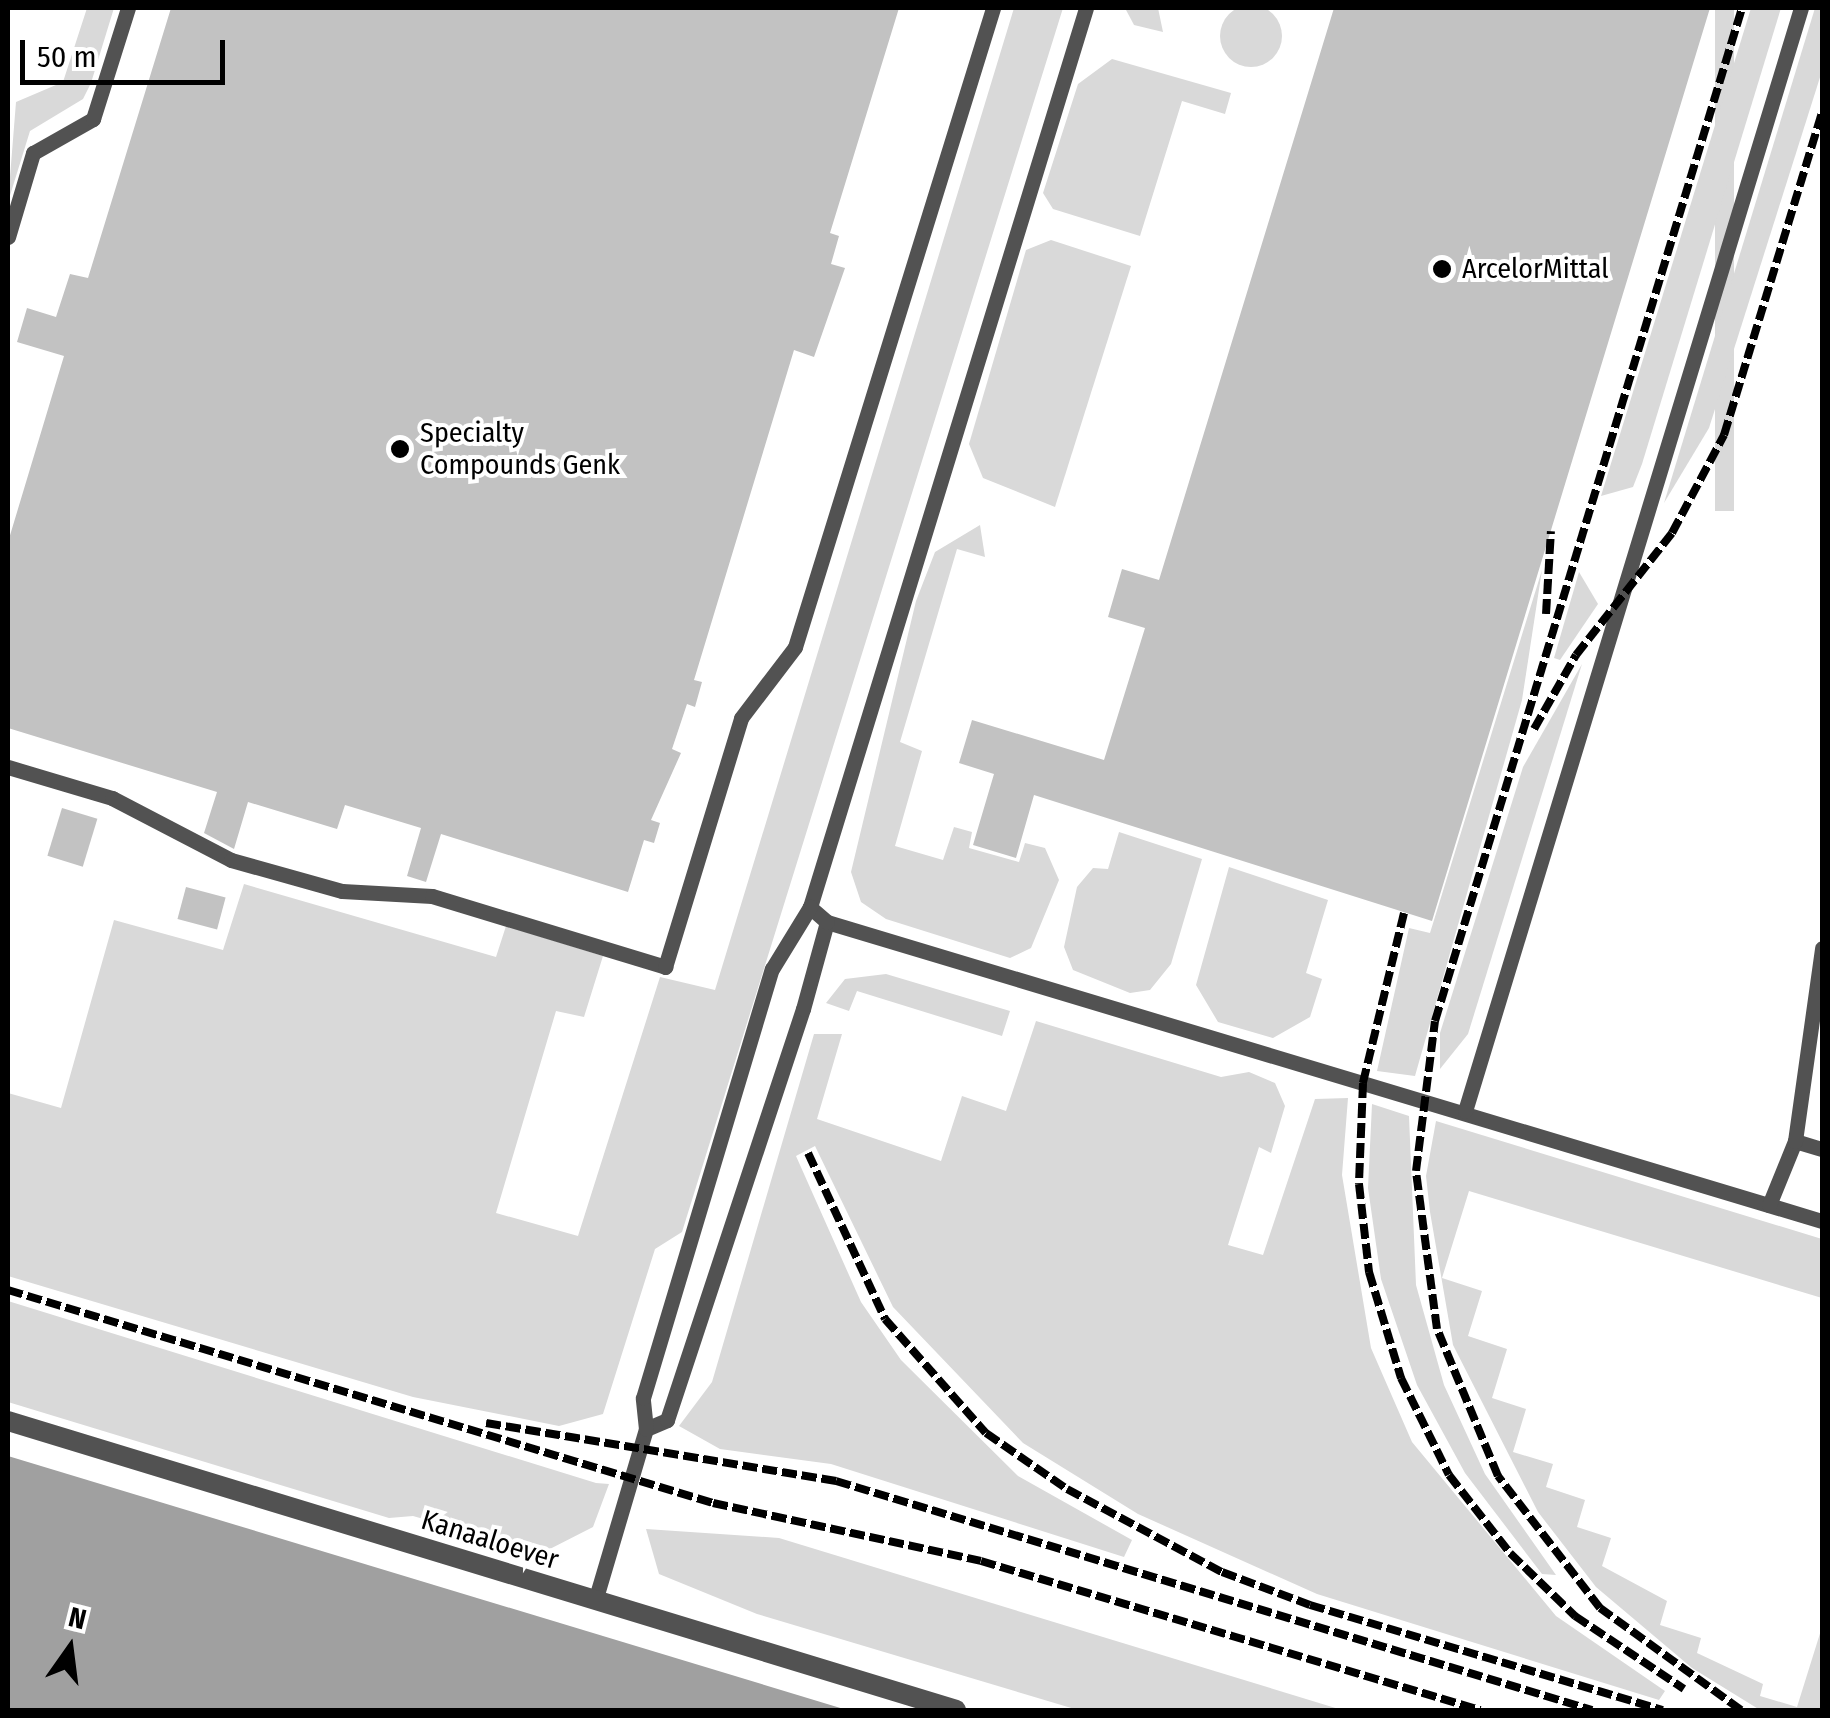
<!DOCTYPE html>
<style>
body{margin:0}
#map{position:relative;width:1830px;height:1718px;overflow:hidden;background:#fff;font-family:"Fira Sans Condensed",sans-serif}
div>[style]{position:absolute}
.green>*{inset:0;background:#d9d9d9;transform-origin:0 0}
.round{border-radius:50%}
.water>*{inset:0;background:#a0a0a0}
.building>*{inset:0;background:#c2c2c2;transform-origin:0 0}
.service>*{height:15px;margin:-7.5px;padding:0 7.5px;transform-origin:7.5px;border-radius:7.5px;background:#525252}
.minor>*{height:20px;margin:-10px;padding:0 10px;transform-origin:10px;border-radius:10px;background:#525252}
.rail>*{height:8px;margin-top:-4px;transform-origin:0;background:repeating-linear-gradient(90deg,#000 0 15px,transparent 0 20px)}
.dots>*{width:28px;height:28px;translate:-50% -50%;box-sizing:border-box;border:5px solid #fff;border-radius:50%}
span{translate:-50% -50%;white-space:nowrap;text-align:center;line-height:1.15;-webkit-text-stroke:8px #fff;paint-order:stroke}
.poi-label{font-size:28px;color:#000}
.left{translate:0 -50%;text-align:left}
.street-label{font-size:28px;color:#000}
.frame{position:absolute;inset:0;border:10px solid #000;pointer-events:none}
.north{position:absolute;left:20px;top:1598px;width:100px;height:100px;-webkit-text-stroke:8px #fff;paint-order:stroke;rotate:14deg;font-size:28px;font-weight:700;line-height:40px;text-align:center;color:#000}
.north::after{content:'';display:block;margin:auto;width:35px;height:45px;background:#000;clip-path:polygon(50% 0,100% 100%,50% 72%,0 100%)}
.scale{position:absolute;left:20px;top:40px;width:205px;height:45px;box-sizing:border-box;border:5px solid #000;border-top:0;padding-left:12px;font-size:30px;line-height:35px;white-space:nowrap;color:#000;-webkit-text-stroke:8px #fff;paint-order:stroke}
</style>
<div id="map">
<div class="green">
<i class="round" style="left:1220px;top:5px;width:62px;height:62px"></i>
<i style="clip-path:polygon(87px 8px,114px 8px,91px 83px,83px 99px,30px 131px,8px 202px,16px 102px,63px 82px)"></i>
<i style="clip-path:polygon(1014px 8px,1063px 8px,682px 1232px,655px 1249px,603px 1414px,559px 1426px,413px 1397px,8px 1276px,8px 1093px,61px 1108px,114px 920px,223px 950px,244px 884px,496px 957px,506px 926px,603px 956px,584px 1017px,556px 1011px,496px 1213px,578px 1236px,660px 977px,715px 990px)"></i>
<i style="clip-path:polygon(1125px 8px,1158px 8px,1163px 32px,1134px 25px)"></i>
<i style="left:1715px;top:8px;width:19px;height:503px"></i>
<i style="clip-path:polygon(1751px 8px,1781px 8px,1642px 464px,1633px 487px,1601px 496px)"></i>
<i style="clip-path:polygon(1815px 8px,1822px 8px,1822px 71px,1709px 428px,1664px 503px)"></i>
<i style="clip-path:polygon(1112px 59px,1231px 93px,1225px 114px,1182px 101px,1140px 236px,1053px 209px,1043px 193px,1078px 84px)"></i>
<i style="clip-path:polygon(1051px 240px,1131px 266px,1055px 507px,983px 478px,969px 444px,1026px 250px)"></i>
<i style="clip-path:polygon(980px 525px,985px 557px,957px 549px,900px 742px,922px 751px,895px 846px,943px 860px,954px 827px,972px 832px,969px 848px,1019px 862px,1025px 843px,1045px 848px,1059px 880px,1031px 948px,1010px 958px,886px 919px,861px 902px,851px 872px,916px 601px,935px 552px)"></i>
<i style="clip-path:polygon(1542px 570px,1522px 700px,1415px 1076px,1377px 1071px,1409px 928px,1430px 933px)"></i>
<i style="clip-path:polygon(1579px 572px,1598px 604px,1560px 660px,1554px 658px)"></i>
<i style="clip-path:polygon(1582px 664px,1468px 1034px,1440px 1069px,1440px 1033px,1523px 767px)"></i>
<i style="clip-path:polygon(1119px 832px,1202px 859px,1171px 964px,1150px 990px,1130px 993px,1073px 970px,1064px 947px,1077px 887px,1093px 868px,1108px 869px)"></i>
<i style="clip-path:polygon(1229px 867px,1328px 900px,1306px 973px,1322px 979px,1310px 1017px,1273px 1038px,1218px 1022px,1196px 985px)"></i>
<i style="clip-path:polygon(886px 974px,1010px 1011px,1002px 1036px,857px 991px,849px 1011px,826px 1003px,845px 979px)"></i>
<i style="clip-path:polygon(1036px 1021px,1221px 1077px,1249px 1072px,1275px 1083px,1285px 1106px,1271px 1153px,1259px 1147px,1228px 1245px,1263px 1255px,1315px 1099px,1348px 1098px,1342px 1175px,1371px 1348px,1412px 1442px,1556px 1616px,1665px 1691px,1659px 1700px,1317px 1594px,1138px 1514px,1023px 1443px,893px 1307px,815px 1146px,796px 1156px,861px 1302px,901px 1360px,1018px 1476px,1132px 1540px,1124px 1557px,831px 1464px,720px 1449px,679px 1426px,712px 1382px,814px 1034px,842px 1034px,817px 1119px,941px 1161px,962px 1096px,1006px 1111px)"></i>
<i style="clip-path:polygon(1372px 1104px,1409px 1116px,1416px 1285px,1444px 1385px,1485px 1474px,1556px 1575px,1542px 1574px,1465px 1473px,1417px 1385px,1381px 1279px,1368px 1188px)"></i>
<i style="clip-path:polygon(1436px 1121px,1822px 1239px,1822px 1298px,1469px 1191px,1442px 1278px,1482px 1291px,1468px 1336px,1507px 1349px,1492px 1398px,1526px 1409px,1513px 1452px,1553px 1464px,1546px 1487px,1585px 1500px,1577px 1527px,1611px 1538px,1602px 1566px,1667px 1601px,1660px 1625px,1701px 1638px,1697px 1653px,1763px 1684px,1760px 1696px,1797px 1707px,1822px 1627px,1822px 1710px,1760px 1710px,1692px 1668px,1596px 1587px,1538px 1512px,1453px 1345px,1430px 1212px,1426px 1176px)"></i>
<i style="clip-path:polygon(8px 1301px,596px 1483px,609px 1484px,593px 1527px,542px 1553px,413px 1516px,389px 1518px,8px 1402px)"></i>
<i style="clip-path:polygon(646px 1529px,779px 1538px,1342px 1710px,1078px 1710px,757px 1614px,659px 1574px)"></i>
</div>
<div class="water">
<i style="clip-path:polygon(8px 1456px,847px 1710px,8px 1710px)"></i>
</div>
<div class="building">
<i style="clip-path:polygon(171px 8px,899px 8px,830px 233px,839px 236px,831px 264px,845px 268px,814px 357px,794px 350px,694px 680px,702px 682px,695px 707px,687px 704px,672px 749px,681px 753px,651px 820px,660px 823px,654px 843px,644px 840px,628px 892px,441px 834px,426px 882px,407px 876px,421px 828px,345px 805px,337px 829px,248px 802px,234px 849px,204px 833px,217px 792px,8px 728px,8px 542px,64px 356px,17px 342px,27px 308px,56px 317px,70px 274px,88px 278px)"></i>
<i style="clip-path:polygon(1334px 8px,1710px 8px,1432px 921px,1034px 795px,1016px 858px,973px 845px,994px 774px,959px 763px,972px 720px,1104px 760px,1145px 628px,1108px 617px,1122px 569px,1159px 580px)"></i>
<i style="left:62px;top:808px;width:37px;height:50px;rotate:17deg"></i>
<i style="left:186px;top:887px;width:41px;height:33px;rotate:15deg"></i>
</div>
<div class="service">
<i style="left:8px;top:237px;width:88px;rotate:-73.4deg"></i>
<i style="left:33px;top:153px;width:69px;rotate:-29.5deg"></i>
<i style="left:93px;top:119px;width:116px;rotate:-72.5deg"></i>
<i style="left:8px;top:767px;width:109px;rotate:16.6deg"></i>
<i style="left:112px;top:798px;width:134px;rotate:27.5deg"></i>
<i style="left:231px;top:860px;width:115px;rotate:15.6deg"></i>
<i style="left:342px;top:891px;width:90px;rotate:3.2deg"></i>
<i style="left:432px;top:896px;width:244px;rotate:16.9deg"></i>
<i style="left:665px;top:967px;width:260px;rotate:-73deg"></i>
<i style="left:741px;top:718px;width:89px;rotate:-52.7deg"></i>
<i style="left:795px;top:647px;width:669px;rotate:-72.78deg"></i>
<i style="left:827px;top:922px;width:1039px;rotate:16.73deg"></i>
<i style="left:1465px;top:1111px;width:1153px;rotate:-73.06deg"></i>
<i style="left:1795px;top:1141px;width:28px;rotate:17deg"></i>
<i style="left:1769px;top:1205px;width:69px;rotate:-67.9deg"></i>
<i style="left:1795px;top:1141px;width:195px;rotate:-82deg"></i>
<i style="left:646px;top:1429px;width:23px;rotate:-23deg"></i>
<i style="left:667px;top:1420px;width:433px;rotate:-71.7deg"></i>
<i style="left:803px;top:1009px;width:90px;rotate:-74.6deg"></i>
<i style="left:827px;top:922px;width:23px;rotate:-139deg"></i>
<i style="left:810px;top:907px;width:940px;rotate:-72.93deg"></i>
<i style="left:595px;top:1601px;width:179px;rotate:-73.5deg"></i>
<i style="left:646px;top:1429px;width:31px;rotate:-96deg"></i>
<i style="left:643px;top:1398px;width:448px;rotate:-73.3deg"></i>
<i style="left:772px;top:969px;width:73px;rotate:-58.5deg"></i>
</div>
<div class="minor">
<i style="left:8px;top:1421px;width:991px;rotate:16.95deg"></i>
</div>
<div class="rail">
<i style="left:1546px;top:614px;width:83px;rotate:-86.6deg"></i>
<i style="left:1534px;top:729px;width:85px;rotate:-60.4deg"></i>
<i style="left:1576px;top:655px;width:155px;rotate:-51.8deg"></i>
<i style="left:1672px;top:533px;width:111px;rotate:-62deg"></i>
<i style="left:1724px;top:435px;width:337px;rotate:-73.1deg"></i>
<i style="left:1404px;top:913px;width:175px;rotate:103.6deg"></i>
<i style="left:1363px;top:1083px;width:101px;rotate:92.3deg"></i>
<i style="left:1359px;top:1184px;width:89px;rotate:83.5deg"></i>
<i style="left:1369px;top:1272px;width:111px;rotate:73.2deg"></i>
<i style="left:1401px;top:1378px;width:108px;rotate:63.7deg"></i>
<i style="left:1449px;top:1475px;width:99px;rotate:52deg"></i>
<i style="left:1510px;top:1553px;width:91px;rotate:44.1deg"></i>
<i style="left:1575px;top:1616px;width:131px;rotate:33.8deg"></i>
<i style="left:808px;top:1153px;width:183px;rotate:65.1deg"></i>
<i style="left:885px;top:1319px;width:152px;rotate:48.5deg"></i>
<i style="left:986px;top:1433px;width:98px;rotate:34.7deg"></i>
<i style="left:1067px;top:1489px;width:176px;rotate:28.2deg"></i>
<i style="left:1222px;top:1572px;width:94px;rotate:20.6deg"></i>
<i style="left:1310px;top:1605px;width:368px;rotate:16.6deg"></i>
<i style="left:8px;top:1290px;width:736px;rotate:16.81deg"></i>
<i style="left:713px;top:1503px;width:274px;rotate:12.2deg"></i>
<i style="left:981px;top:1561px;width:521px;rotate:16.63deg"></i>
<i style="left:486px;top:1423px;width:355px;rotate:9.4deg"></i>
<i style="left:836px;top:1481px;width:790px;rotate:16.85deg"></i>
<i style="left:1741px;top:1710px;width:174px;rotate:-144.1deg"></i>
<i style="left:1600px;top:1608px;width:167px;rotate:-127.7deg"></i>
<i style="left:1498px;top:1476px;width:159px;rotate:-112.5deg"></i>
<i style="left:1437px;top:1329px;width:159px;rotate:-97.6deg"></i>
<i style="left:1416px;top:1171px;width:151px;rotate:-82.8deg"></i>
<i style="left:1435px;top:1021px;width:1058px;rotate:-73.14deg"></i>
</div>
<div class="dots">
<i style="left:1442px;top:269px;background:#000"></i>
<i style="left:400px;top:449px;background:#000"></i>
</div>
<div class="poi-label">
<span class="left" style="left:1462px;top:269px">ArcelorMittal</span>
<span class="left" style="left:420px;top:449px">Specialty<br>Compounds Genk</span>
</div>
<div class="street-label">
<span style="left:490px;top:1540px;rotate:17deg">Kanaaloever</span>
</div>
<div class="frame"></div>
<div class="north">N</div>
<div class="scale">50 m</div>
</div>
